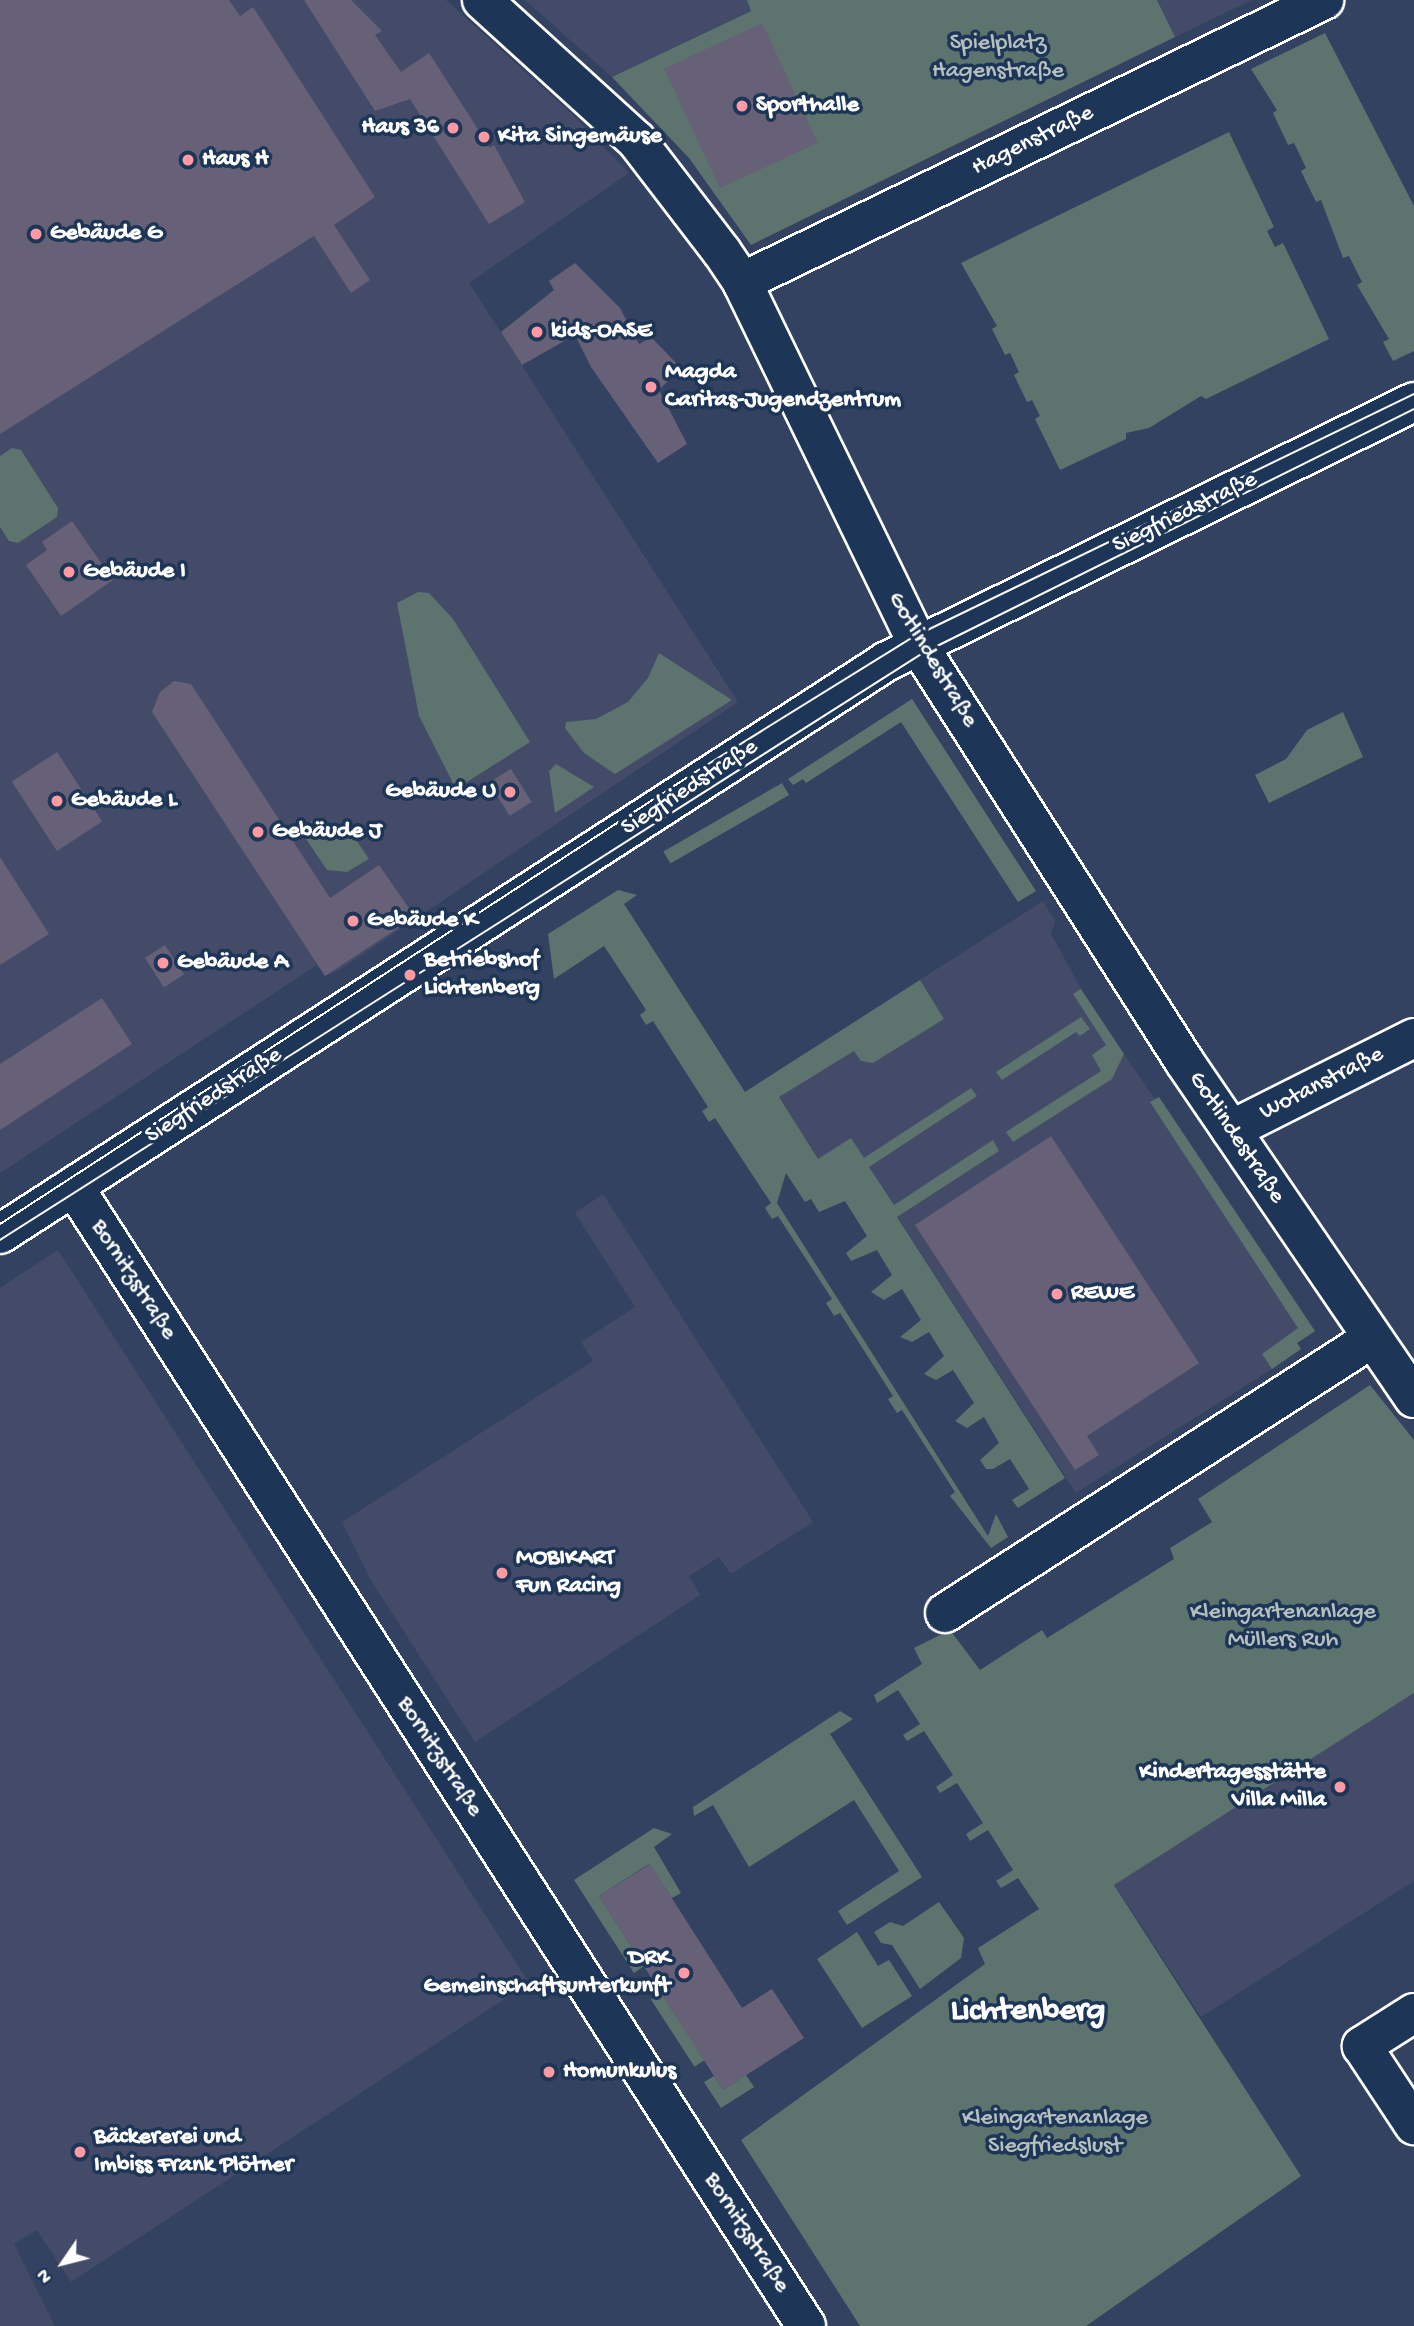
<!DOCTYPE html>
<meta charset="utf-8">
<style>
body{margin:0}
#map{position:relative;width:1414px;height:2326px;overflow:hidden;background:#334261;font-family:"Gochi Hand",sans-serif}
div>[style]{position:absolute}
.built>*{inset:0;background:#434b68}
.green>*{inset:0;background:#5c736e;transform-origin:0 0}
.building>*{inset:0;background:#676177;transform-origin:0 0}
.roads{filter:drop-shadow(2px 0 #fff) drop-shadow(-2px 0 #fff) drop-shadow(0 2px #fff) drop-shadow(0 -2px #fff)}
.minor>*{height:38px;margin:-19px;padding:0 19px;transform-origin:19px;border-radius:19px;background:#1d3557}
.tram>*{height:2px;margin:-1px;padding:0 1px;transform-origin:1px;border-radius:1px;background:#fff}
.dots>*{width:19px;height:19px;translate:-50% -50%;box-sizing:border-box;border:4px solid #1d3557;border-radius:50%}
span{translate:-50% -50%;white-space:nowrap;text-align:center;line-height:1.15;-webkit-text-stroke:7px #1d3557;paint-order:stroke}
.park-label{font-size:24px;color:#b6c0be}
.poi-label{font-size:24px;color:#fff;font-weight:700}
.left{translate:0 -50%;text-align:left}
.right{translate:-100% -50%;text-align:right}
.street-label{font-size:24px;color:#fff}
.district-label{font-size:32px;color:#fff;font-weight:700}
.north{position:absolute;left:28px;top:2228px;width:70px;height:70px;-webkit-text-stroke:5px #1d3557;paint-order:stroke;rotate:235deg;font-size:19px;font-weight:700;line-height:28px;text-align:center;color:#fff}
.north::after{content:'';display:block;margin:auto;width:24px;height:32px;background:#fff;clip-path:polygon(50% 0,100% 100%,50% 72%,0 100%)}
</style>
<div id="map">
<div class="built">
<i style="clip-path:polygon(0 0,446px 0,573px 115px,629px 173px,469px 283px,738px 702px,341px 969px,325px 976px,317px 965px,0 1173px)"></i>
<i style="clip-path:polygon(525px 0,747px 0,752px 10px,612px 77px)"></i>
<i style="clip-path:polygon(1157px 0,1252px 0,1175px 37px)"></i>
<i style="clip-path:polygon(1043px 901px,1055px 921px,1051px 934px,1090px 1005px,1315px 1331px,1297px 1343px,1301px 1349px,1272px 1369px,1076px 1493px,863px 1164px,805px 1202px,737px 1097px)"></i>
<i style="clip-path:polygon(603px 1194px,813px 1522px,731px 1574px,719px 1557px,689px 1576px,700px 1595px,475px 1742px,369px 1577px,342px 1522px,593px 1361px,581px 1342px,635px 1307px,575px 1213px)"></i>
<i style="clip-path:polygon(58px 1250px,529px 1983px,71px 2282px,37px 2230px,14px 2244px,55px 2326px,0 2326px,0 1288px)"></i>
<i style="clip-path:polygon(1414px 1693px,1414px 1881px,1201px 2017px,1114px 1884px)"></i>
</div>
<div class="green">
<i style="clip-path:polygon(747px 0,1157px 0,1175px 37px,751px 245px,689px 158px,612px 77px,751px 11px)"></i>
<i style="clip-path:polygon(1325px 33px,1414px 206px,1414px 351px,1393px 361px,1383px 342px,1389px 339px,1357px 285px,1362px 282px,1349px 256px,1343px 258px,1321px 200px,1316px 202px,1301px 171px,1306px 168px,1294px 143px,1288px 145px,1273px 113px,1277px 110px,1251px 69px)"></i>
<i style="clip-path:polygon(1229px 132px,1274px 227px,1267px 231px,1275px 247px,1283px 243px,1329px 339px,1206px 399px,1201px 396px,1149px 428px,1126px 433px,1126px 439px,1060px 470px,1035px 419px,1040px 416px,1032px 400px,1027px 402px,1014px 375px,1019px 372px,1010px 353px,1005px 355px,992px 329px,997px 326px,961px 263px)"></i>
<i style="clip-path:polygon(12px 448px,21px 450px,58px 508px,57px 517px,18px 543px,9px 541px,0 527px,0 456px)"></i>
<i style="clip-path:polygon(418px 592px,429px 593px,453px 619px,530px 742px,456px 789px,419px 716px,397px 603px)"></i>
<i style="clip-path:polygon(659px 653px,732px 700px,615px 774px,584px 753px,565px 728px,566px 722px,596px 719px,628px 702px,648px 678px)"></i>
<i style="clip-path:polygon(912px 699px,1036px 891px,1018px 902px,901px 722px,806px 783px,803px 779px,793px 785px,788px 779px)"></i>
<i style="clip-path:polygon(1343px 712px,1363px 757px,1269px 803px,1255px 775px,1286px 759px,1307px 730px)"></i>
<i style="clip-path:polygon(556px 764px,594px 787px,555px 813px,549px 771px)"></i>
<i style="left:782px;top:783px;width:14px;height:137px;rotate:60deg"></i>
<i style="clip-path:polygon(313px 820px,326px 839px,346px 825px,369px 859px,347px 872px,327px 870px,300px 830px)"></i>
<i style="clip-path:polygon(618px 890px,637px 895px,624px 904px,745px 1092px,920px 980px,944px 1019px,873px 1063px,861px 1061px,854px 1051px,779px 1097px,818px 1159px,851px 1138px,864px 1158px,971px 1088px,977px 1096px,869px 1167px,894px 1205px,993px 1140px,999px 1151px,897px 1217px,1065px 1478px,1018px 1508px,1012px 1500px,1029px 1489px,1010px 1459px,993px 1469px,986px 1469px,980px 1460px,999px 1443px,984px 1417px,967px 1428px,955px 1421px,974px 1403px,953px 1370px,936px 1380px,924px 1374px,944px 1356px,929px 1332px,912px 1342px,900px 1337px,921px 1320px,902px 1289px,884px 1300px,871px 1292px,892px 1275px,877px 1250px,851px 1261px,846px 1253px,867px 1236px,845px 1201px,819px 1212px,811px 1199px,805px 1202px,786px 1173px,777px 1203px,988px 1536px,996px 1514px,1008px 1537px,991px 1548px,950px 1496px,955px 1492px,902px 1410px,897px 1413px,888px 1399px,893px 1396px,840px 1313px,834px 1316px,826px 1303px,832px 1299px,778px 1216px,772px 1219px,765px 1208px,771px 1203px,715px 1118px,709px 1122px,702px 1111px,708px 1107px,653px 1021px,646px 1025px,640px 1015px,646px 1010px,604px 946px,554px 979px,548px 934px)"></i>
<i style="clip-path:polygon(1081px 989px,1124px 1054px,1112px 1079px,1013px 1142px,1006px 1132px,1101px 1071px,1092px 1055px,1106px 1045px,1073px 994px)"></i>
<i style="clip-path:polygon(1081px 1017px,1090px 1029px,1080px 1036px,1076px 1032px,1002px 1080px,996px 1072px)"></i>
<i style="clip-path:polygon(1159px 1097px,1315px 1331px,1297px 1343px,1301px 1349px,1272px 1369px,1262px 1354px,1298px 1328px,1150px 1102px)"></i>
<i style="clip-path:polygon(1370px 1385px,1414px 1440px,1414px 1693px,1114px 1885px,1301px 2176px,1086px 2326px,860px 2326px,741px 2140px,985px 1964px,978px 1948px,1039px 1909px,1018px 1878px,1001px 1888px,996px 1881px,1013px 1870px,988px 1830px,970px 1841px,966px 1834px,983px 1823px,957px 1783px,940px 1793px,936px 1787px,953px 1775px,924px 1731px,907px 1741px,903px 1735px,920px 1724px,898px 1690px,877px 1703px,874px 1695px,922px 1664px,914px 1648px,950px 1630px,980px 1670px,1042px 1630px,1047px 1638px,1174px 1559px,1170px 1548px,1212px 1522px,1198px 1499px)"></i>
<i style="clip-path:polygon(840px 1711px,853px 1719px,830px 1734px,922px 1877px,847px 1925px,838px 1911px,899px 1871px,854px 1800px,749px 1867px,713px 1805px,694px 1816px,693px 1807px)"></i>
<i style="clip-path:polygon(654px 1828px,672px 1834px,654px 1847px,681px 1893px,672px 1898px,649px 1864px,599px 1896px,644px 1966px,634px 1973px,574px 1880px)"></i>
<i style="clip-path:polygon(939px 1902px,964px 1938px,961px 1958px,920px 1989px,892px 1945px,881px 1943px,874px 1932px,890px 1922px,903px 1926px)"></i>
<i style="clip-path:polygon(857px 1932px,878px 1966px,889px 1960px,912px 1996px,862px 2028px,817px 1959px)"></i>
<i style="left:661px;top:1993px;width:80px;height:12px;rotate:57deg"></i>
<i style="clip-path:polygon(746px 2075px,754px 2087px,721px 2108px,704px 2082px,714px 2076px,723px 2090px)"></i>
</div>
<div class="building">
<i style="clip-path:polygon(0 0,229px 0,240px 16px,253px 7px,375px 197px,334px 225px,370px 280px,351px 293px,314px 236px,0 434px)"></i>
<i style="clip-path:polygon(304px 0,351px 0,382px 31px,375px 35px,401px 72px,429px 53px,490px 148px,494px 145px,525px 202px,489px 224px,410px 99px,375px 111px)"></i>
<i style="left:762px;top:23px;width:132px;height:108px;rotate:65deg"></i>
<i style="clip-path:polygon(575px 263px,620px 308px,639px 344px,651px 337px,681px 368px,659px 390px,687px 444px,658px 463px,591px 367px,575px 335px,522px 365px,501px 332px,554px 290px,549px 281px)"></i>
<i style="clip-path:polygon(72px 521px,113px 580px,61px 616px,26px 565px,47px 550px,42px 542px)"></i>
<i style="clip-path:polygon(174px 681px,191px 684px,330px 898px,379px 865px,415px 917px,325px 976px,152px 712px,160px 692px)"></i>
<i style="left:57px;top:752px;width:83px;height:54px;rotate:57deg"></i>
<i style="left:511px;top:769px;width:39px;height:26px;rotate:58deg"></i>
<i style="clip-path:polygon(0 857px,49px 934px,0 965px)"></i>
<i style="left:165px;top:945px;width:35px;height:24px;rotate:57deg"></i>
<i style="clip-path:polygon(102px 998px,132px 1044px,0 1130px,0 1064px)"></i>
<i style="clip-path:polygon(1051px 1136px,1199px 1363px,1087px 1436px,1099px 1455px,1075px 1470px,915px 1225px)"></i>
<i style="clip-path:polygon(650px 1864px,742px 2008px,772px 1989px,804px 2038px,723px 2090px,599px 1896px)"></i>
</div>
<div class="roads">
<div class="minor">
<i style="left:482px;top:0;width:208px;rotate:42.3deg"></i>
<i style="left:636px;top:140px;width:141px;rotate:52.5deg"></i>
<i style="left:722px;top:252px;width:36px;rotate:56deg"></i>
<i style="left:742px;top:282px;width:403px;rotate:64.1deg"></i>
<i style="left:918px;top:645px;width:494px;rotate:57.4deg"></i>
<i style="left:1184px;top:1061px;width:408px;rotate:55.7deg"></i>
<i style="left:742px;top:282px;width:647px;rotate:-25.85deg"></i>
<i style="left:1231px;top:1130px;width:205px;rotate:-26.7deg"></i>
<i style="left:74px;top:1187px;width:1354px;rotate:57.27deg"></i>
<i style="left:0;top:1234px;width:1056px;rotate:-32.86deg"></i>
<i style="left:887px;top:661px;width:587px;rotate:-26.17deg"></i>
<i style="left:945px;top:1613px;width:507px;rotate:-32.75deg"></i>
<i style="left:1414px;top:2013px;width:62px;rotate:147.6deg"></i>
<i style="left:1362px;top:2046px;width:95px;rotate:56.6deg"></i>
</div>
</div>
<div class="tram">
<i style="left:0;top:1224px;width:831px;rotate:-33.02deg"></i>
<i style="left:697px;top:771px;width:254px;rotate:-31.8deg"></i>
<i style="left:913px;top:637px;width:557px;rotate:-25.87deg"></i>
<i style="left:0;top:1240px;width:1094px;rotate:-32.46deg"></i>
<i style="left:923px;top:653px;width:548px;rotate:-26.42deg"></i>
</div>
<div class="dots">
<i style="left:742px;top:106px;background:#ff9aa2"></i>
<i style="left:453px;top:128px;background:#ff9aa2"></i>
<i style="left:484px;top:137px;background:#ff9aa2"></i>
<i style="left:188px;top:160px;background:#ff9aa2"></i>
<i style="left:36px;top:234px;background:#ff9aa2"></i>
<i style="left:537px;top:332px;background:#ff9aa2"></i>
<i style="left:651px;top:387px;background:#ff9aa2"></i>
<i style="left:69px;top:572px;background:#ff9aa2"></i>
<i style="left:510px;top:792px;background:#ff9aa2"></i>
<i style="left:57px;top:801px;background:#ff9aa2"></i>
<i style="left:258px;top:832px;background:#ff9aa2"></i>
<i style="left:353px;top:921px;background:#ff9aa2"></i>
<i style="left:163px;top:963px;background:#ff9aa2"></i>
<i style="left:410px;top:975px;background:#ff9aa2"></i>
<i style="left:1057px;top:1294px;background:#ff9aa2"></i>
<i style="left:502px;top:1573px;background:#ff9aa2"></i>
<i style="left:1340px;top:1787px;background:#ff9aa2"></i>
<i style="left:684px;top:1973px;background:#ff9aa2"></i>
<i style="left:549px;top:2072px;background:#ff9aa2"></i>
<i style="left:80px;top:2152px;background:#ff9aa2"></i>
</div>
<div class="park-label">
<span style="left:998px;top:58px">Spielplatz<br>Hagenstraße</span>
<span style="left:1283px;top:1627px">Kleingartenanlage<br>Müllers Ruh</span>
<span style="left:1055px;top:2133px">Kleingartenanlage<br>Siegfriedslust</span>
</div>
<div class="poi-label">
<span class="left" style="left:756px;top:106px">Sporthalle</span>
<span class="right" style="left:439px;top:128px">Haus 36</span>
<span class="left" style="left:498px;top:137px">Kita Singemäuse</span>
<span class="left" style="left:202px;top:160px">Haus H</span>
<span class="left" style="left:50px;top:234px">Gebäude G</span>
<span class="left" style="left:551px;top:332px">kids-OASE</span>
<span class="left" style="left:665px;top:387px">Magda<br>Caritas-Jugendzentrum</span>
<span class="left" style="left:83px;top:572px">Gebäude I</span>
<span class="right" style="left:496px;top:792px">Gebäude U</span>
<span class="left" style="left:71px;top:801px">Gebäude L</span>
<span class="left" style="left:272px;top:832px">Gebäude J</span>
<span class="left" style="left:367px;top:921px">Gebäude K</span>
<span class="left" style="left:424px;top:975px">Betriebshof<br>Lichtenberg</span>
<span class="left" style="left:177px;top:963px">Gebäude A</span>
<span class="left" style="left:1071px;top:1294px">REWE</span>
<span class="left" style="left:516px;top:1573px">MOBIKART<br>Fun Racing</span>
<span class="right" style="left:1326px;top:1787px">Kindertagesstätte<br>Villa Milla</span>
<span class="right" style="left:670px;top:1973px">DRK<br>Gemeinschaftsunterkunft</span>
<span class="left" style="left:563px;top:2072px">Homunkulus</span>
<span class="left" style="left:94px;top:2152px">Bäckererei und<br>Imbiss Frank Plötner</span>
</div>
<div class="street-label">
<span style="left:1033px;top:141px;rotate:-26deg">Hagenstraße</span>
<span style="left:1185px;top:513px;rotate:-26deg">Siegfriedstraße</span>
<span style="left:932px;top:660px;rotate:59deg">Gotlindestraße</span>
<span style="left:690px;top:788px;rotate:-33deg">Siegfriedstraße</span>
<span style="left:1322px;top:1084px;rotate:-27deg">Wotanstraße</span>
<span style="left:214px;top:1096px;rotate:-33deg">Siegfriedstraße</span>
<span style="left:1236px;top:1138px;rotate:56deg">Gotlindestraße</span>
<span style="left:133px;top:1280px;rotate:57deg">Bornitzstraße</span>
<span style="left:439px;top:1757px;rotate:57deg">Bornitzstraße</span>
<span style="left:746px;top:2233px;rotate:57deg">Bornitzstraße</span>
</div>
<div class="district-label">
<span style="left:1028px;top:2012px">Lichtenberg</span>
</div>
<div class="north">N</div>
</div>
